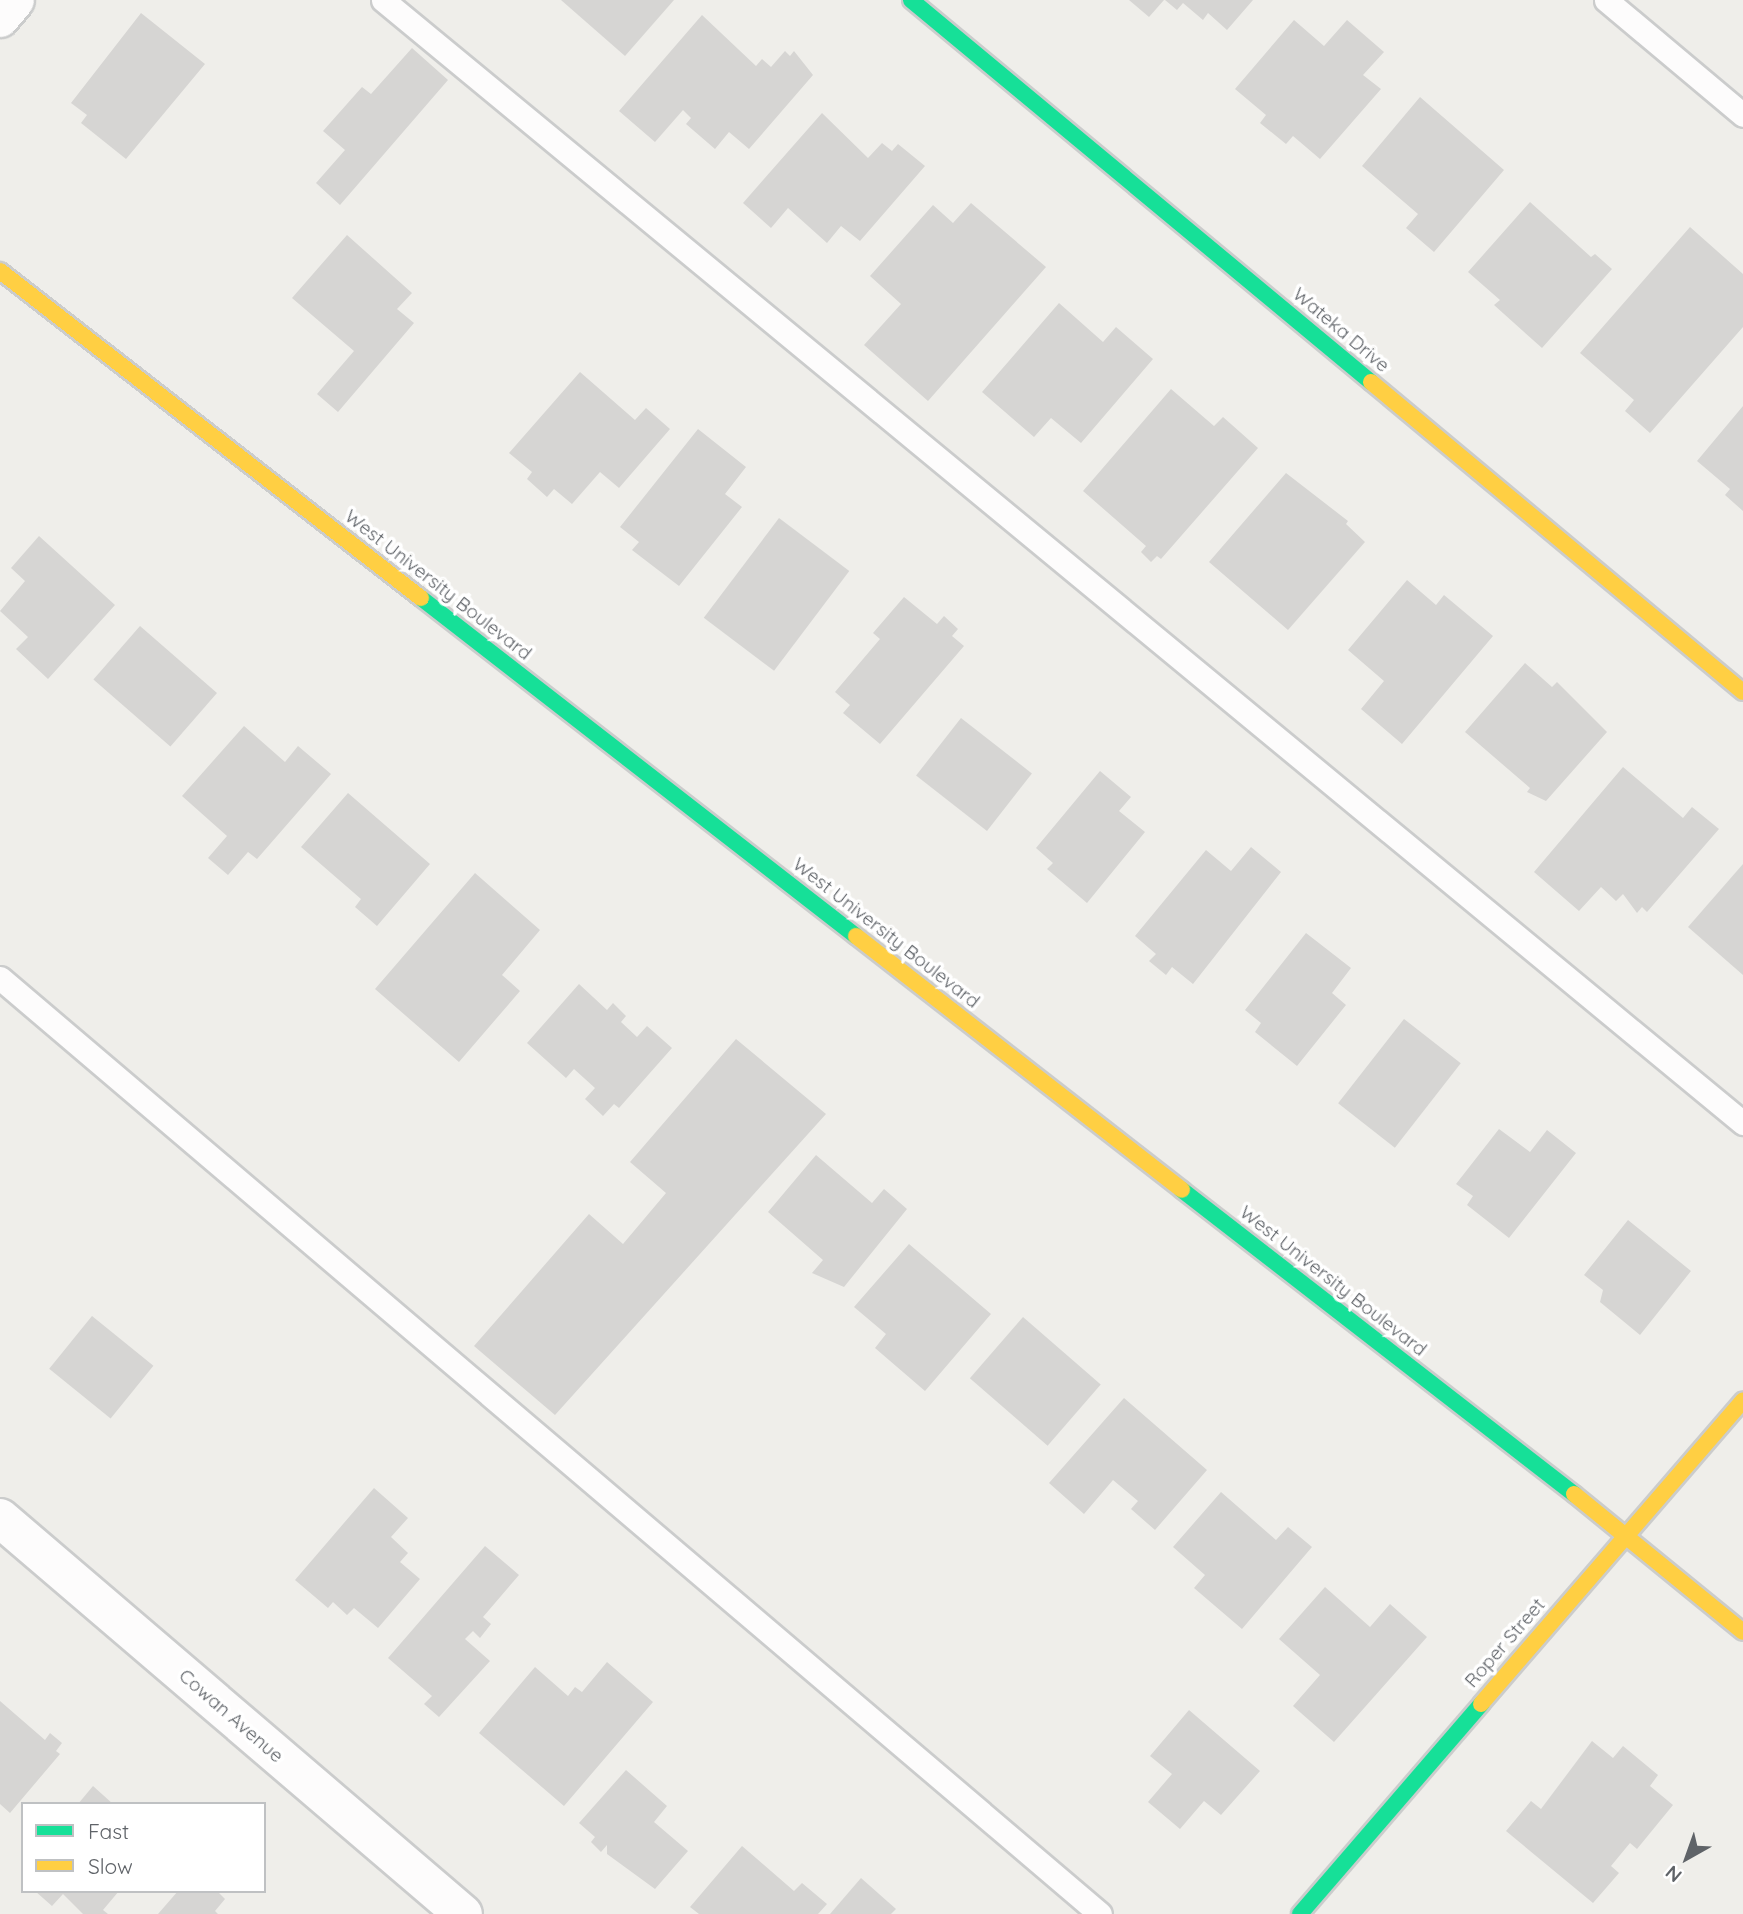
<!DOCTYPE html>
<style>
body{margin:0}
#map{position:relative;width:1743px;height:1914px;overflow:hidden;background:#efeeea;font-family:Quicksand,sans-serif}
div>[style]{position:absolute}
.building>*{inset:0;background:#d6d5d3;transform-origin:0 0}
.roads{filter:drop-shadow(2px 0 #cbcccc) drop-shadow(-2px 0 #cbcccc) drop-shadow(0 2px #cbcccc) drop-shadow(0 -2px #cbcccc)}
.lane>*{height:23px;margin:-11.5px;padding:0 11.5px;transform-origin:11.5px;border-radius:11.5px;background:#fdfcfc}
.street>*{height:38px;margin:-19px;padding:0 19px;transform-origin:19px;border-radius:19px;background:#fdfcfc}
.fast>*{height:16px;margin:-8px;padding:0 8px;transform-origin:8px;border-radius:8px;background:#16e098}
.slow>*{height:16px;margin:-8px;padding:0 8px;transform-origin:8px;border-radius:8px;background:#ffcf43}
span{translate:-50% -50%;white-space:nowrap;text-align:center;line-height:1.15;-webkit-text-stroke:7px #fff;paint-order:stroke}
.street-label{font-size:19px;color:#5f6368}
.legend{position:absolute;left:21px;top:1802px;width:245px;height:91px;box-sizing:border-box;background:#fff;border:2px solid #bfc1c3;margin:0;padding:9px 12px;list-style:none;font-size:21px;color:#5f6368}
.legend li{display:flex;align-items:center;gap:14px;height:35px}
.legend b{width:35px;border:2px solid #bfc1c3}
.north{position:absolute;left:1652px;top:1823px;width:70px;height:70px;-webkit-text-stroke:5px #fff;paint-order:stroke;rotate:220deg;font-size:19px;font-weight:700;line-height:28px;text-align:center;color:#5f6368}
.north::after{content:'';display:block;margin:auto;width:24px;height:32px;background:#5f6368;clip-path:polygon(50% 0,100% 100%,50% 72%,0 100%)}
</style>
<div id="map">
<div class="building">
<i style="clip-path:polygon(561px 0,674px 0,625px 56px)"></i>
<i style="clip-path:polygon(1129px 0,1164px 0,1149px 17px)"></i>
<i style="clip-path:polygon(1165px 0,1253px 0,1227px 30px,1208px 13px,1203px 20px,1183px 3px,1177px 10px)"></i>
<i style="clip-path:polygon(141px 13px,205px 64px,126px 159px,81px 123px,87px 115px,71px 103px)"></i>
<i style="clip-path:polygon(702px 15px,756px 66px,762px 59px,771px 67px,785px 51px,790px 56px,794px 51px,813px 75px,749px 149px,729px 132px,715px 149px,686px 124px,691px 118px,683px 110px,655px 142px,619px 111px)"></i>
<i style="clip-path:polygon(1294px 20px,1324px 46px,1347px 20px,1384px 52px,1363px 75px,1381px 89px,1320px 159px,1293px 136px,1286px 144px,1260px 123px,1266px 115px,1235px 89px)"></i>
<i style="clip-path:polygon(412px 48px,448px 80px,340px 205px,316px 183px,345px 150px,323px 131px,362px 87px,371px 94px)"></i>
<i style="clip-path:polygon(1420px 97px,1504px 170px,1434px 252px,1406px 228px,1418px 214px,1362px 166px)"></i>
<i style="clip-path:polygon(822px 113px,868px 158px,882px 143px,892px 151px,898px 144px,925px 166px,860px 241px,841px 226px,827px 243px,788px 208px,771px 228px,743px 203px)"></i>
<i style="clip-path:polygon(1530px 202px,1591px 257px,1595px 254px,1612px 269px,1542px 348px,1494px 305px,1500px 300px,1468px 272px)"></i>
<i style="clip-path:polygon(971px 203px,1046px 267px,928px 401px,864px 345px,901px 304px,870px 276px,933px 205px,953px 223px)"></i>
<i style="clip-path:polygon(1690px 227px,1743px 274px,1743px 327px,1650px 433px,1625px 411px,1634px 400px,1580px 353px)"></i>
<i style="clip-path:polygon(347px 235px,412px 293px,397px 309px,414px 323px,338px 412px,317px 394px,354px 351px,292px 298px)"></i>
<i style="clip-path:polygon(1059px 303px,1103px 342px,1116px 327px,1153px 359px,1081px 443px,1051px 418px,1034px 437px,982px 392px)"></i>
<i style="clip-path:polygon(580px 372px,635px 420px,646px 408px,670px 429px,619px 488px,600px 472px,572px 504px,554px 489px,547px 497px,527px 479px,532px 472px,509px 453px)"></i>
<i style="clip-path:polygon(1171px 389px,1214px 426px,1223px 417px,1258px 448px,1161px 559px,1157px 556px,1151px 562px,1141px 552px,1146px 546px,1083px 491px)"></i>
<i style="clip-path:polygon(1743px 406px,1743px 511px,1725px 495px,1730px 489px,1697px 461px)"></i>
<i style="clip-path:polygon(698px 429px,746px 467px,725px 494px,742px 507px,679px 586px,632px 550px,639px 542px,620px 527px)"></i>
<i style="clip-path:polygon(1286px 473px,1348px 521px,1346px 524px,1365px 542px,1288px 630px,1209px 562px)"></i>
<i style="left:779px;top:518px;width:88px;height:125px;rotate:37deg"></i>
<i style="clip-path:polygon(39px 536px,115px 605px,48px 679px,16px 649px,28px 637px,0 611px,25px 581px,11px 568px)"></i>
<i style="clip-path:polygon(1407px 580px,1436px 605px,1444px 595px,1493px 636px,1402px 744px,1361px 709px,1384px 681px,1348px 650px)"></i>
<i style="clip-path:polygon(904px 597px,937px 624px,944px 616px,958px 629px,952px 636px,964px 646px,880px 744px,843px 713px,850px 705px,835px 692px,880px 639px,873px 633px)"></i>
<i style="left:140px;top:626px;width:102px;height:71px;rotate:41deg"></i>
<i style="clip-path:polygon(1525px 663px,1552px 687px,1557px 682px,1607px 732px,1546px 801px,1527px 792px,1530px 788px,1465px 732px)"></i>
<i style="left:961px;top:718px;width:90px;height:73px;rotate:38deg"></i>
<i style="clip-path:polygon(244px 726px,285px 762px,298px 746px,331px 774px,257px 859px,248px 852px,228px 875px,208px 858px,227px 836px,182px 796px)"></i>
<i style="clip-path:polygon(1623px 767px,1683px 818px,1692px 807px,1719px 829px,1647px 912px,1642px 907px,1637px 913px,1623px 894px,1616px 901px,1601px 887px,1579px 911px,1534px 872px)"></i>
<i style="clip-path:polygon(1100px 771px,1131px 797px,1119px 811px,1145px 832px,1087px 903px,1047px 869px,1053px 863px,1036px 848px)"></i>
<i style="clip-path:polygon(348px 793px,430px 864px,377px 926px,355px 907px,361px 899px,301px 847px)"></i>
<i style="clip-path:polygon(1251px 847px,1281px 872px,1193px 984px,1172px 967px,1166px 975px,1149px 961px,1156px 954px,1135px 936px,1206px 850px,1231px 871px)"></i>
<i style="clip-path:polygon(1743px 864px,1743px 975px,1688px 927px)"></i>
<i style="clip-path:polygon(475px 873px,540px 930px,502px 975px,520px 991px,459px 1062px,375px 989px)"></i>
<i style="clip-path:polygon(1306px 933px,1351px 968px,1332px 993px,1346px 1005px,1297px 1066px,1255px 1032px,1261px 1023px,1245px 1010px)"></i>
<i style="clip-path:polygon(579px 984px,607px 1010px,613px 1003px,626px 1016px,621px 1022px,637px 1037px,647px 1026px,672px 1048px,619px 1108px,614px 1104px,603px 1116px,585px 1099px,595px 1088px,574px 1069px,566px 1078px,527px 1043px)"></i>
<i style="left:1404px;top:1019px;width:72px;height:107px;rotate:38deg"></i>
<i style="clip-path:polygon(736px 1039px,826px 1114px,555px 1415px,474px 1346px,589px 1214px,623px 1244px,666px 1193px,630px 1162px)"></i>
<i style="clip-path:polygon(1499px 1129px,1530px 1152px,1547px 1130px,1576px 1153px,1509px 1238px,1467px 1205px,1473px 1196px,1456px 1184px)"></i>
<i style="clip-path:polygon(816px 1155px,872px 1203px,884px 1189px,907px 1209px,844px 1287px,812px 1273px,823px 1260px,768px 1212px)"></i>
<i style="clip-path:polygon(1628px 1220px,1691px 1271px,1640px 1335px,1600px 1302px,1603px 1290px,1584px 1275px)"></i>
<i style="clip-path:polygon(909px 1244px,991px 1314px,925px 1391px,875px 1348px,886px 1334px,854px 1307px)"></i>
<i style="left:92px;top:1316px;width:79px;height:68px;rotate:39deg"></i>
<i style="left:1023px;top:1317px;width:103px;height:81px;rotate:41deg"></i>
<i style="clip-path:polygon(1124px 1398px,1207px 1470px,1155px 1530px,1131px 1509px,1138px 1501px,1113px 1480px,1084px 1514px,1049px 1483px)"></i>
<i style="clip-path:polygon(374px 1488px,408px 1518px,391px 1537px,408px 1553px,400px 1562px,420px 1579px,378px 1628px,354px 1608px,347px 1615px,333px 1602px,328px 1608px,295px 1580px)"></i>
<i style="clip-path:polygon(1221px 1492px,1276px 1540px,1288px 1527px,1312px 1547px,1242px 1629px,1194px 1588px,1205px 1575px,1173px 1547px)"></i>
<i style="clip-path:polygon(485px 1546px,519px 1575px,483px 1617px,491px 1624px,480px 1638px,473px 1631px,465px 1639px,490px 1661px,439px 1717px,424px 1704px,432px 1696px,388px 1658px)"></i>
<i style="clip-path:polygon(1325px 1587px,1370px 1627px,1390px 1604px,1427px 1637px,1334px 1742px,1293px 1706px,1320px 1675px,1279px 1639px)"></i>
<i style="clip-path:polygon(607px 1662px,653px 1702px,564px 1806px,479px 1733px,535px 1667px,568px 1696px,575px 1687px,582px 1692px)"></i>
<i style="clip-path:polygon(0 1701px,45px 1740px,50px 1733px,62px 1743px,56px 1751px,60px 1754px,10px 1813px,0 1804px)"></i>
<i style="clip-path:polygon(1189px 1710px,1260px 1771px,1221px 1815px,1204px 1801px,1180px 1829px,1148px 1802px,1172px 1774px,1150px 1756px)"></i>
<i style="clip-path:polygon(1592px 1741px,1613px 1758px,1623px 1746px,1658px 1775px,1650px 1786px,1673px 1805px,1637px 1849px,1630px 1843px,1611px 1866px,1619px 1873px,1593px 1903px,1506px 1831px,1531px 1801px,1541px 1809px)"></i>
<i style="clip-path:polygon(626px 1770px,667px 1806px,654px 1822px,688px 1851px,655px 1889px,607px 1854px,607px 1845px,601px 1852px,591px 1842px,595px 1837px,579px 1823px)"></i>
<i style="clip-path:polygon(93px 1786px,113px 1804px,78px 1804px)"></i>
<i style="clip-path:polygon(742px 1846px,794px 1891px,802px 1883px,827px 1904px,818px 1914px,699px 1914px,690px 1907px)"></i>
<i style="clip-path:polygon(861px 1878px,896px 1909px,891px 1914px,830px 1914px)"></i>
<i style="clip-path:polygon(35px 1891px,119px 1891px,103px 1910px,108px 1914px,83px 1914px,63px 1894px,52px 1906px)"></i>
<i style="clip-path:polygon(178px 1891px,217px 1891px,225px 1899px,215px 1911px,218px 1914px,158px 1914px)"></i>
</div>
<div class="roads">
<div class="lane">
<i style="left:383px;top:0;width:1764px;rotate:39.55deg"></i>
<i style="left:1606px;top:0;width:179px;rotate:40deg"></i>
<i style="left:0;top:978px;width:1444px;rotate:40.39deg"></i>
</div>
<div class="street">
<i style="left:0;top:18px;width:23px;rotate:-50deg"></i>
<i style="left:0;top:1518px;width:609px;rotate:40.54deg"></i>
</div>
<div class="fast">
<i style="left:911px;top:0;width:598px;rotate:39.71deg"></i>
<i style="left:421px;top:598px;width:551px;rotate:37.85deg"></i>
<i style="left:1182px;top:1190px;width:496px;rotate:37.8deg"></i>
<i style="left:1300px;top:1914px;width:277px;rotate:-49.2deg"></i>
</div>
<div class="slow">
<i style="left:0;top:271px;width:533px;rotate:37.84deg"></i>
<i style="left:1371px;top:382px;width:484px;rotate:39.8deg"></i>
<i style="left:856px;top:936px;width:413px;rotate:37.9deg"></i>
<i style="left:1574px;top:1494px;width:218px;rotate:39.2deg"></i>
<i style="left:1481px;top:1704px;width:401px;rotate:-49.2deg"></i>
</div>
</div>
<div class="street-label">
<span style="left:1341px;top:330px;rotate:40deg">Wateka Drive</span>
<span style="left:438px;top:585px;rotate:38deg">West University Boulevard</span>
<span style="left:886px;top:933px;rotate:38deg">West University Boulevard</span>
<span style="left:1333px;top:1281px;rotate:38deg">West University Boulevard</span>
<span style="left:1505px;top:1643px;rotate:-49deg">Roper Street</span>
<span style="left:231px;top:1716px;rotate:41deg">Cowan Avenue</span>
</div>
<ul class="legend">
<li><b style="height:9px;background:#16e098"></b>Fast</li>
<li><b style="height:9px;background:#ffcf43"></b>Slow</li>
</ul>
<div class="north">N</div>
</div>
